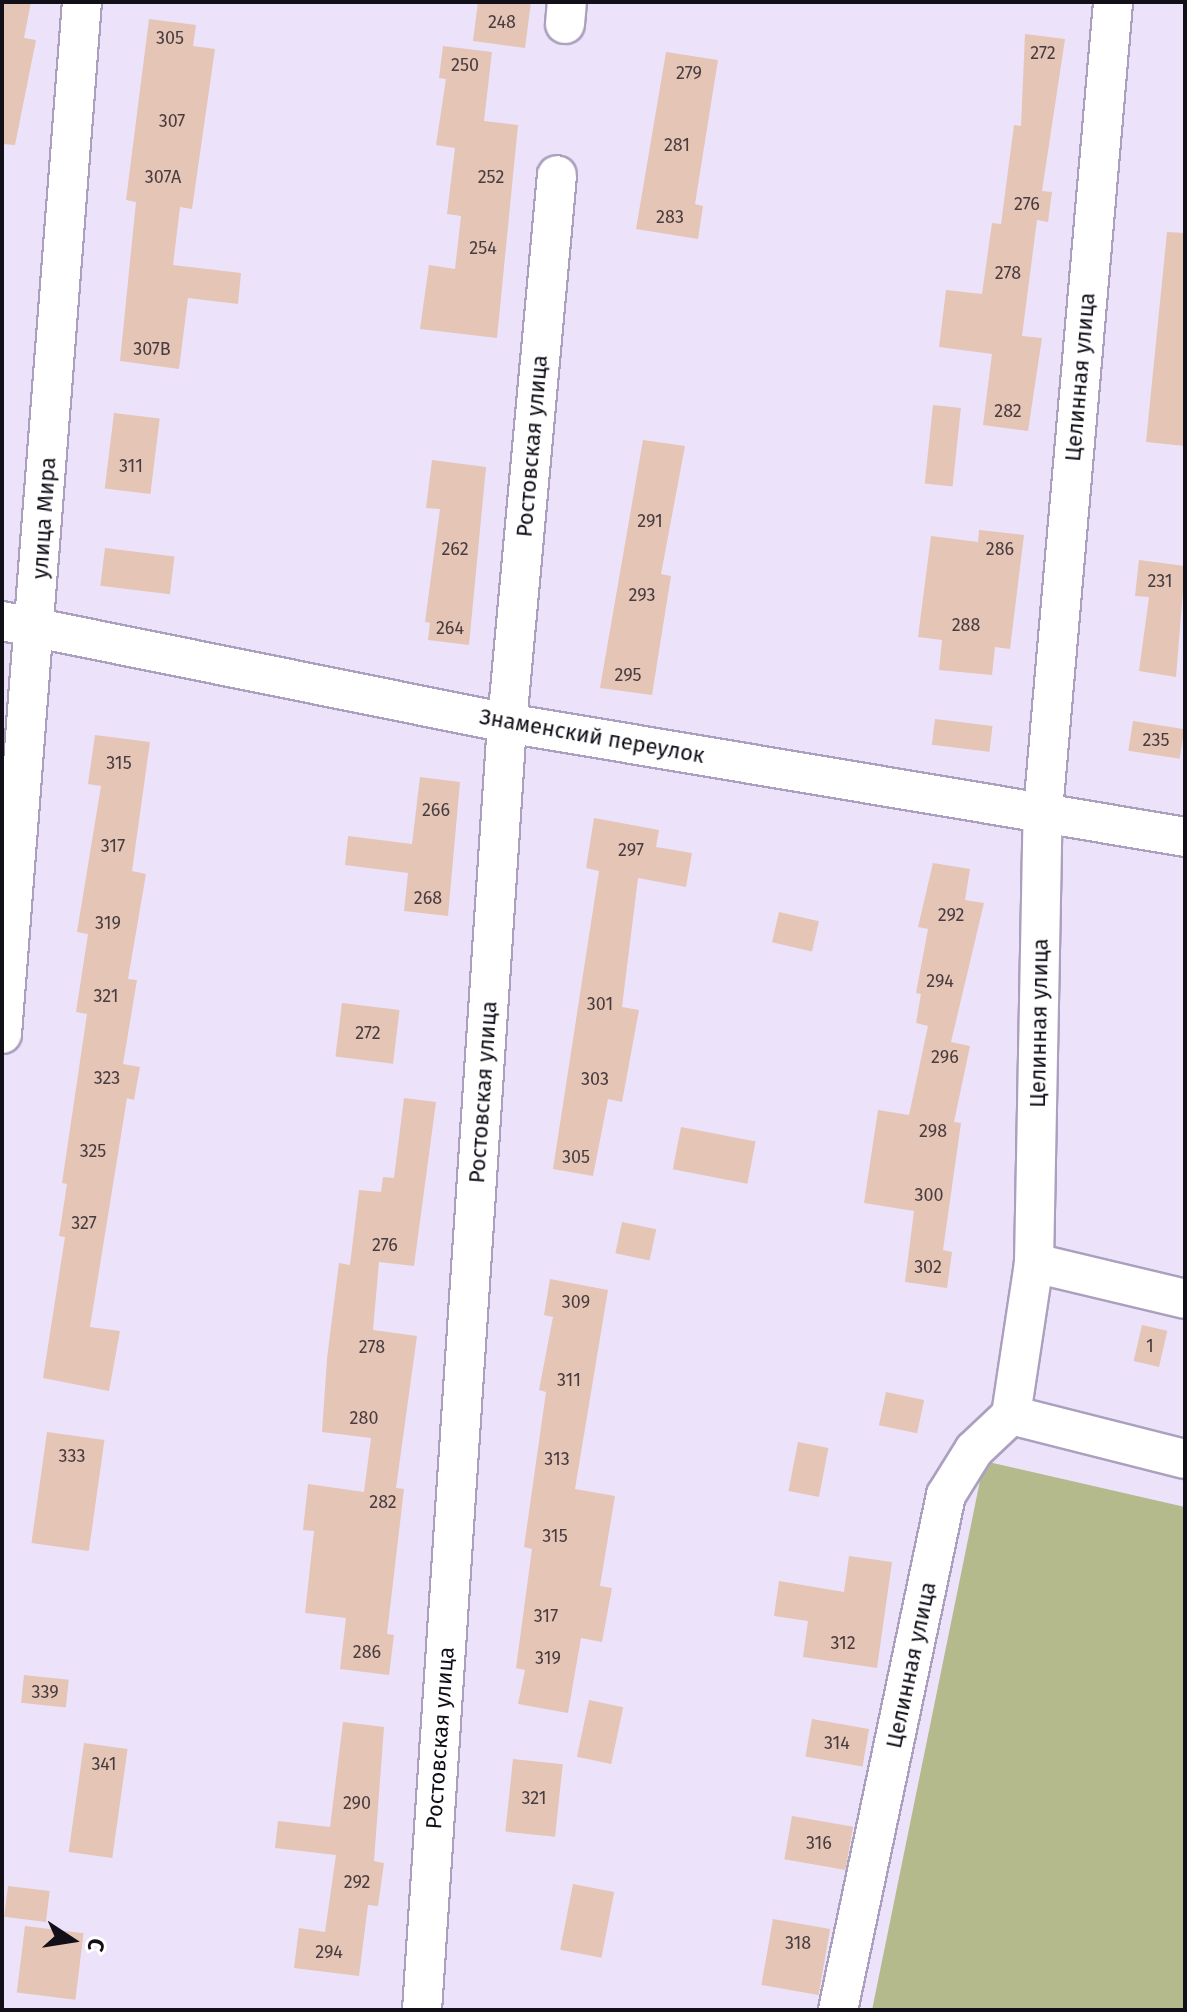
<!DOCTYPE html>
<meta charset="utf-8">
<style>
body{margin:0}
#map{position:relative;width:1187px;height:2012px;overflow:hidden;background:#ece3fb;font-family:"Fira Sans",sans-serif}
div>[style]{position:absolute}
.green>*{inset:0;background:#b5ba8c}
.building>*{inset:0;background:#e5c5b5;transform-origin:0 0}
.roads{filter:drop-shadow(2px 0 #aba0bd) drop-shadow(-2px 0 #aba0bd) drop-shadow(0 2px #aba0bd) drop-shadow(0 -2px #aba0bd)}
.street>*{height:38px;margin:-19px;padding:0 19px;transform-origin:19px;border-radius:19px;background:#fff}
span{translate:-50% -50%;white-space:nowrap;text-align:center;line-height:1.15;-webkit-text-stroke:6px #fff;paint-order:stroke}
.number-label{font-size:18px;color:#483c40}
.number-label span{-webkit-text-stroke-width:0}
.street-label{font-size:22px;color:#130f19}
.frame{position:absolute;inset:0;border:4px solid #130f19;pointer-events:none}
.north{position:absolute;left:32px;top:1900px;width:80px;height:80px;-webkit-text-stroke:6px #fff;paint-order:stroke;rotate:102deg;font-size:22px;font-weight:700;line-height:32px;text-align:center;color:#130f19}
.north::after{content:'';display:block;margin:auto;width:28px;height:36px;background:#130f19;clip-path:polygon(50% 0,100% 100%,50% 72%,0 100%)}
</style>
<div id="map">
<div class="green">
<i style="clip-path:polygon(984px 1461px,1185px 1507px,1185px 2010px,872px 2010px)"></i>
</div>
<div class="building">
<i style="clip-path:polygon(2px 2px,31px 2px,24px 38px,36px 40px,15px 145px,2px 144px)"></i>
<i style="clip-path:polygon(478px 2px,531px 2px,525px 48px,473px 41px)"></i>
<i style="clip-path:polygon(149px 19px,196px 25px,193px 46px,215px 49px,192px 209px,180px 207px,173px 265px,241px 273px,238px 304px,188px 298px,179px 369px,120px 361px,136px 202px,126px 200px)"></i>
<i style="clip-path:polygon(1025px 34px,1065px 39px,1042px 191px,1052px 192px,1048px 222px,1037px 220px,1022px 336px,1042px 338px,1028px 431px,983px 425px,992px 354px,939px 347px,946px 290px,982px 294px,992px 223px,1001px 224px,1014px 125px,1021px 126px)"></i>
<i style="clip-path:polygon(443px 46px,492px 52px,484px 121px,518px 125px,497px 338px,420px 329px,429px 265px,455px 269px,461px 216px,447px 214px,455px 148px,436px 145px,446px 79px,439px 78px)"></i>
<i style="clip-path:polygon(666px 52px,718px 60px,695px 204px,703px 206px,698px 239px,636px 229px)"></i>
<i style="clip-path:polygon(1167px 232px,1185px 233px,1185px 446px,1146px 442px)"></i>
<i style="left:933px;top:405px;width:28px;height:79px;rotate:6deg"></i>
<i style="left:114px;top:413px;width:46px;height:76px;rotate:7deg"></i>
<i style="clip-path:polygon(643px 440px,685px 446px,661px 574px,671px 576px,652px 695px,600px 688px)"></i>
<i style="clip-path:polygon(432px 460px,486px 467px,469px 645px,428px 640px,430px 623px,425px 622px,440px 509px,426px 508px)"></i>
<i style="clip-path:polygon(979px 530px,1024px 535px,1010px 649px,995px 647px,992px 675px,939px 670px,942px 640px,918px 637px,931px 536px,978px 542px)"></i>
<i style="left:105px;top:548px;width:70px;height:38px;rotate:7deg"></i>
<i style="clip-path:polygon(1139px 560px,1185px 566px,1176px 677px,1139px 671px,1149px 597px,1135px 596px)"></i>
<i style="left:935px;top:719px;width:58px;height:26px;rotate:7deg"></i>
<i style="left:1133px;top:721px;width:52px;height:30px;rotate:9deg"></i>
<i style="clip-path:polygon(95px 735px,150px 742px,132px 871px,146px 874px,128px 979px,137px 980px,123px 1064px,140px 1067px,134px 1100px,127px 1098px,90px 1327px,120px 1331px,109px 1391px,43px 1378px,65px 1237px,59px 1236px,67px 1184px,62px 1183px,87px 1014px,76px 1012px,88px 934px,77px 932px,101px 786px,88px 784px)"></i>
<i style="clip-path:polygon(420px 777px,460px 782px,448px 916px,404px 911px,408px 873px,345px 865px,348px 836px,412px 844px)"></i>
<i style="clip-path:polygon(594px 818px,659px 830px,656px 847px,692px 853px,686px 887px,638px 878px,622px 1007px,639px 1010px,622px 1102px,608px 1099px,593px 1176px,553px 1169px,599px 871px,586px 868px)"></i>
<i style="clip-path:polygon(933px 863px,970px 869px,965px 900px,984px 903px,951px 1042px,970px 1046px,954px 1122px,961px 1123px,943px 1250px,952px 1252px,947px 1288px,905px 1282px,914px 1211px,864px 1203px,878px 1110px,909px 1115px,928px 1026px,916px 1023px,921px 994px,916px 993px,928px 929px,918px 927px)"></i>
<i style="left:779px;top:912px;width:41px;height:31px;rotate:13deg"></i>
<i style="left:342px;top:1003px;width:58px;height:54px;rotate:7deg"></i>
<i style="clip-path:polygon(404px 1098px,436px 1102px,414px 1266px,379px 1262px,373px 1330px,417px 1336px,396px 1488px,404px 1489px,387px 1634px,394px 1635px,389px 1675px,340px 1669px,346px 1618px,305px 1613px,314px 1531px,303px 1530px,308px 1484px,364px 1492px,371px 1438px,322px 1432px,327px 1359px,339px 1263px,350px 1265px,359px 1190px,381px 1192px,383px 1177px,394px 1178px)"></i>
<i style="left:681px;top:1127px;width:76px;height:43px;rotate:11deg"></i>
<i style="left:622px;top:1222px;width:35px;height:32px;rotate:12deg"></i>
<i style="clip-path:polygon(550px 1279px,608px 1290px,575px 1489px,615px 1496px,600px 1586px,612px 1588px,602px 1642px,581px 1638px,568px 1713px,518px 1704px,525px 1670px,516px 1668px,532px 1549px,524px 1547px,546px 1392px,539px 1390px,553px 1317px,544px 1315px)"></i>
<i style="left:1142px;top:1325px;width:26px;height:37px;rotate:13deg"></i>
<i style="left:886px;top:1392px;width:39px;height:34px;rotate:12deg"></i>
<i style="left:47px;top:1432px;width:58px;height:112px;rotate:8deg"></i>
<i style="left:798px;top:1442px;width:31px;height:50px;rotate:11deg"></i>
<i style="clip-path:polygon(849px 1556px,892px 1562px,877px 1668px,803px 1657px,808px 1621px,774px 1616px,779px 1581px,844px 1592px)"></i>
<i style="left:24px;top:1675px;width:45px;height:28px;rotate:6deg"></i>
<i style="left:589px;top:1700px;width:35px;height:58px;rotate:12deg"></i>
<i style="left:812px;top:1719px;width:58px;height:38px;rotate:10deg"></i>
<i style="clip-path:polygon(343px 1722px,384px 1727px,374px 1861px,384px 1863px,378px 1906px,368px 1905px,359px 1976px,294px 1968px,299px 1928px,325px 1932px,336px 1855px,275px 1848px,278px 1821px,330px 1827px)"></i>
<i style="left:84px;top:1743px;width:44px;height:110px;rotate:8deg"></i>
<i style="left:513px;top:1759px;width:50px;height:73px;rotate:6deg"></i>
<i style="left:792px;top:1816px;width:62px;height:44px;rotate:10deg"></i>
<i style="left:573px;top:1884px;width:42px;height:67px;rotate:11deg"></i>
<i style="left:8px;top:1886px;width:42px;height:31px;rotate:7deg"></i>
<i style="left:773px;top:1919px;width:58px;height:67px;rotate:10deg"></i>
<i style="left:25px;top:1926px;width:59px;height:67px;rotate:7deg"></i>
</div>
<div class="roads">
<div class="street">
<i style="left:565px;top:24px;width:22px;rotate:-85deg"></i>
<i style="left:2px;top:621px;width:515px;rotate:11.42deg"></i>
<i style="left:507px;top:723px;width:688px;rotate:9.54deg"></i>
<i style="left:2px;top:1034px;width:1035px;rotate:-85.57deg"></i>
<i style="left:1034px;top:1263px;width:155px;rotate:13.4deg"></i>
<i style="left:1011px;top:1415px;width:179px;rotate:14.2deg"></i>
<i style="left:422px;top:2010px;width:1290px;rotate:-86.22deg"></i>
<i style="left:507px;top:723px;width:550px;rotate:-84.79deg"></i>
<i style="left:838px;top:2010px;width:526px;rotate:-78.16deg"></i>
<i style="left:946px;top:1495px;width:53px;rotate:-58.1deg"></i>
<i style="left:974px;top:1450px;width:51px;rotate:-43.4deg"></i>
<i style="left:1011px;top:1415px;width:154px;rotate:-81.4deg"></i>
<i style="left:1034px;top:1263px;width:452px;rotate:-88.9deg"></i>
<i style="left:1043px;top:811px;width:812px;rotate:-85.05deg"></i>
</div>
</div>
<div class="number-label">
<span style="left:502px;top:22px">248</span>
<span style="left:170px;top:38px">305</span>
<span style="left:1043px;top:53px">272</span>
<span style="left:465px;top:65px">250</span>
<span style="left:689px;top:73px">279</span>
<span style="left:172px;top:121px">307</span>
<span style="left:677px;top:145px">281</span>
<span style="left:163px;top:177px">307А</span>
<span style="left:491px;top:177px">252</span>
<span style="left:1027px;top:204px">276</span>
<span style="left:670px;top:217px">283</span>
<span style="left:483px;top:248px">254</span>
<span style="left:1008px;top:273px">278</span>
<span style="left:152px;top:349px">307В</span>
<span style="left:1008px;top:411px">282</span>
<span style="left:131px;top:466px">311</span>
<span style="left:650px;top:521px">291</span>
<span style="left:455px;top:549px">262</span>
<span style="left:1000px;top:549px">286</span>
<span style="left:1160px;top:581px">231</span>
<span style="left:642px;top:595px">293</span>
<span style="left:966px;top:625px">288</span>
<span style="left:450px;top:628px">264</span>
<span style="left:628px;top:675px">295</span>
<span style="left:1156px;top:740px">235</span>
<span style="left:119px;top:763px">315</span>
<span style="left:436px;top:810px">266</span>
<span style="left:113px;top:846px">317</span>
<span style="left:631px;top:850px">297</span>
<span style="left:428px;top:898px">268</span>
<span style="left:951px;top:915px">292</span>
<span style="left:108px;top:923px">319</span>
<span style="left:940px;top:981px">294</span>
<span style="left:106px;top:996px">321</span>
<span style="left:600px;top:1004px">301</span>
<span style="left:368px;top:1033px">272</span>
<span style="left:945px;top:1057px">296</span>
<span style="left:107px;top:1078px">323</span>
<span style="left:595px;top:1079px">303</span>
<span style="left:933px;top:1131px">298</span>
<span style="left:93px;top:1151px">325</span>
<span style="left:576px;top:1157px">305</span>
<span style="left:929px;top:1195px">300</span>
<span style="left:84px;top:1223px">327</span>
<span style="left:385px;top:1245px">276</span>
<span style="left:928px;top:1267px">302</span>
<span style="left:576px;top:1302px">309</span>
<span style="left:1150px;top:1346px">1</span>
<span style="left:372px;top:1347px">278</span>
<span style="left:569px;top:1380px">311</span>
<span style="left:364px;top:1418px">280</span>
<span style="left:72px;top:1456px">333</span>
<span style="left:557px;top:1459px">313</span>
<span style="left:383px;top:1502px">282</span>
<span style="left:555px;top:1536px">315</span>
<span style="left:546px;top:1616px">317</span>
<span style="left:843px;top:1643px">312</span>
<span style="left:367px;top:1652px">286</span>
<span style="left:548px;top:1658px">319</span>
<span style="left:45px;top:1692px">339</span>
<span style="left:837px;top:1743px">314</span>
<span style="left:104px;top:1764px">341</span>
<span style="left:534px;top:1798px">321</span>
<span style="left:357px;top:1803px">290</span>
<span style="left:819px;top:1843px">316</span>
<span style="left:357px;top:1882px">292</span>
<span style="left:798px;top:1943px">318</span>
<span style="left:329px;top:1952px">294</span>
</div>
<div class="street-label">
<span style="left:1080px;top:377px;rotate:-85deg">Целинная улица</span>
<span style="left:532px;top:446px;rotate:-85deg">Ростовская улица</span>
<span style="left:44px;top:518px;rotate:-86deg">улица Мира</span>
<span style="left:592px;top:736px;rotate:10deg">Знаменский переулок</span>
<span style="left:1039px;top:1023px;rotate:-89deg">Целинная улица</span>
<span style="left:483px;top:1092px;rotate:-86deg">Ростовская улица</span>
<span style="left:911px;top:1665px;rotate:-78deg">Целинная улица</span>
<span style="left:440px;top:1738px;rotate:-86deg">Ростовская улица</span>
</div>
<div class="frame"></div>
<div class="north">С</div>
</div>
